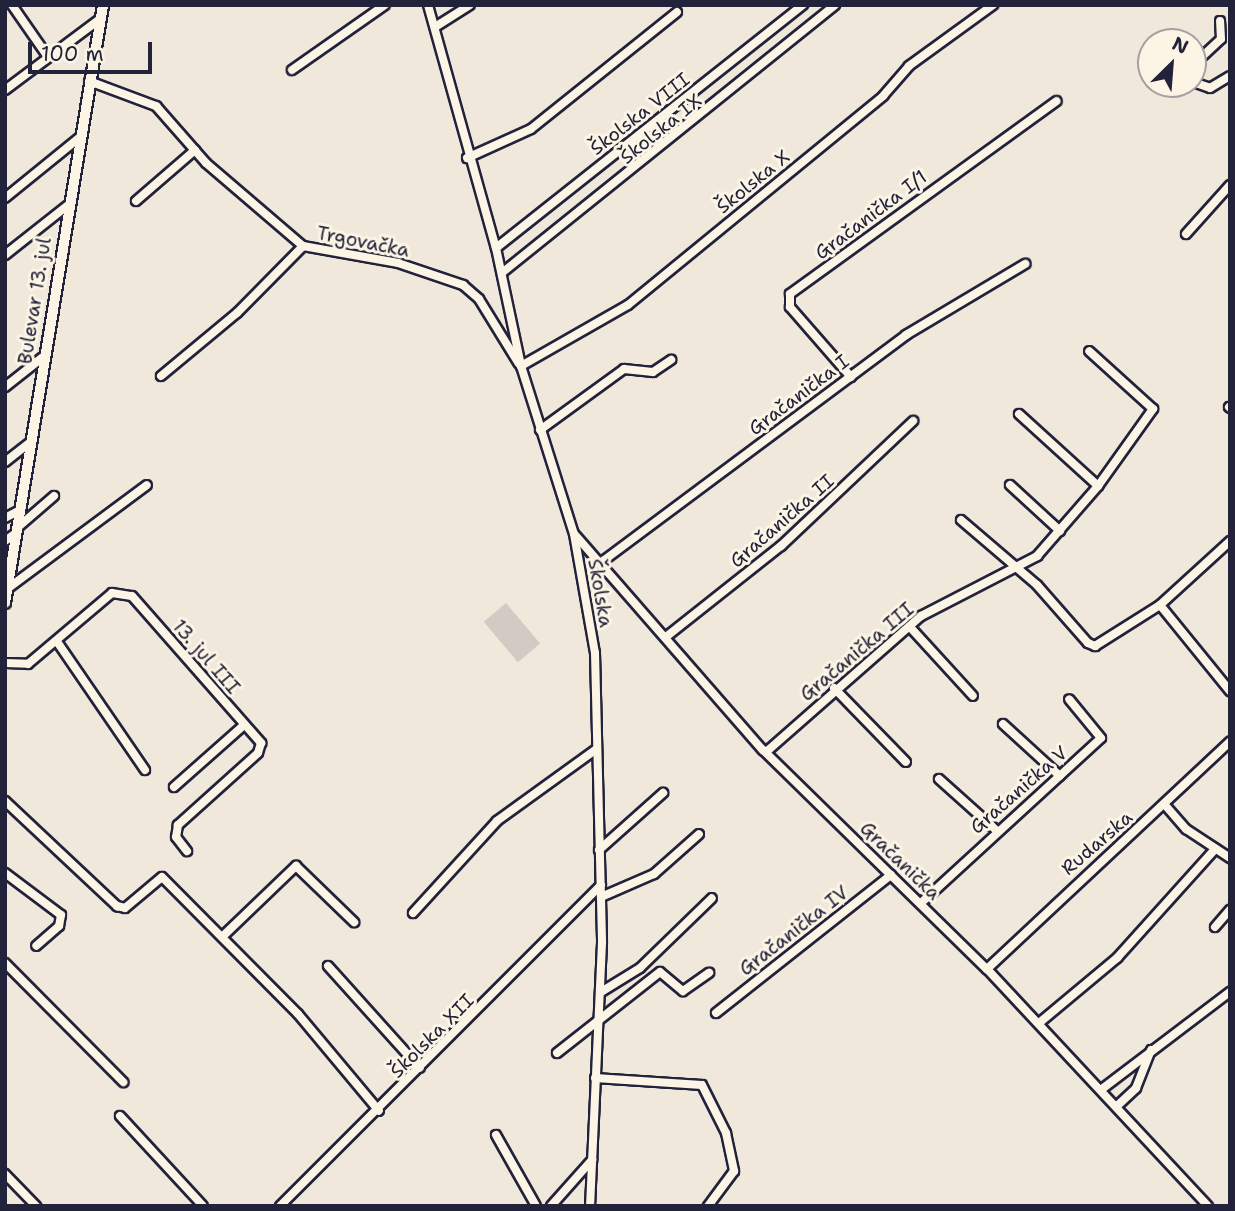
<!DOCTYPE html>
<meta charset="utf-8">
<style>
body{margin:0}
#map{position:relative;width:1235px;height:1211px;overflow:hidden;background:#efe8db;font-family:"Shantell Sans",sans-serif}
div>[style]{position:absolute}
.green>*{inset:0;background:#d1cbc3;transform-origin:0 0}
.roads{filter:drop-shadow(2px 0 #22223b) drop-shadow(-2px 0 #22223b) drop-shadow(0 2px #22223b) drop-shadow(0 -2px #22223b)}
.minor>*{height:8px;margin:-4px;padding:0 4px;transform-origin:4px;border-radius:4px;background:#fcf5e5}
.tertiary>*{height:10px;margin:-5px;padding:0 5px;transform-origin:5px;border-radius:5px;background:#fcf5e5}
span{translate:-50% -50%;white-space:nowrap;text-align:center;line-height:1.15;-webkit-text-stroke:6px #fcf5e5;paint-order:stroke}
.street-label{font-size:19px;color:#22223b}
.frame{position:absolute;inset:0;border:7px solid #22223b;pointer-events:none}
.north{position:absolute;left:1137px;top:28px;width:70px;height:70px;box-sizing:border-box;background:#fcf5e5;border:2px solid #a5a1a1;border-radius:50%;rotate:25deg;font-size:19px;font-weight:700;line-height:28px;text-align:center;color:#22223b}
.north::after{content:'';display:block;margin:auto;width:24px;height:32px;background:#22223b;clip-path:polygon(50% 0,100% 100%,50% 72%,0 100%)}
.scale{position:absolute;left:28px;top:42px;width:124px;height:32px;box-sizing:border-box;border:4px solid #22223b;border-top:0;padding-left:9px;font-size:21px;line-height:24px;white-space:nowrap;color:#22223b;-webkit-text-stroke:5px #fcf5e5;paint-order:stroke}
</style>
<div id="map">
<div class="green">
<i style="left:506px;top:603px;width:53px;height:29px;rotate:50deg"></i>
</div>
<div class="roads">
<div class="minor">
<i style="left:12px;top:5px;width:63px;rotate:55.3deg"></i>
<i style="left:428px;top:5px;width:252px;rotate:74.4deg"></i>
<i style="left:496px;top:248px;width:121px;rotate:78deg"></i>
<i style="left:521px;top:366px;width:176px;rotate:72.5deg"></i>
<i style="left:574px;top:534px;width:121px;rotate:80deg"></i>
<i style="left:595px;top:653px;width:290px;rotate:88.6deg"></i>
<i style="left:602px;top:943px;width:263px;rotate:92.6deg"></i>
<i style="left:435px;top:27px;width:41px;rotate:-32.2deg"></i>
<i style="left:1193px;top:65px;width:38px;rotate:-43deg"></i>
<i style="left:1221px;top:39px;width:18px;rotate:-93deg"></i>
<i style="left:292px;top:70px;width:113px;rotate:-35deg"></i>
<i style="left:89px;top:81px;width:72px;rotate:20.5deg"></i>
<i style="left:156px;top:106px;width:76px;rotate:48.7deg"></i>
<i style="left:206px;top:163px;width:128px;rotate:40.6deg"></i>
<i style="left:303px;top:246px;width:97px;rotate:10.1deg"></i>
<i style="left:398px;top:263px;width:69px;rotate:18.7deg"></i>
<i style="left:463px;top:285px;width:21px;rotate:41deg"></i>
<i style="left:479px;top:299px;width:76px;rotate:58.4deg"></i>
<i style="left:1193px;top:82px;width:18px;rotate:19deg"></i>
<i style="left:1210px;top:88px;width:23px;rotate:-31deg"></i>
<i style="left:5px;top:90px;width:119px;rotate:-36.8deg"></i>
<i style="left:467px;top:158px;width:70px;rotate:-24.4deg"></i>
<i style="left:531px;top:129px;width:187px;rotate:-38.7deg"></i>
<i style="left:5px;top:198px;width:97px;rotate:-39.1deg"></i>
<i style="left:136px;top:201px;width:78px;rotate:-40.8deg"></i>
<i style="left:1186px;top:234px;width:66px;rotate:-48.1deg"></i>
<i style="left:496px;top:248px;width:392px;rotate:-38.4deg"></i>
<i style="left:5px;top:255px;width:80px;rotate:-38.4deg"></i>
<i style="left:503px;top:272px;width:426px;rotate:-38.8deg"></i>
<i style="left:521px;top:366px;width:123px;rotate:-29.7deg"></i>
<i style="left:628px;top:305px;width:330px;rotate:-39.3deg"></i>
<i style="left:883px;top:96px;width:40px;rotate:-49deg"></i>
<i style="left:909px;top:66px;width:104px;rotate:-36deg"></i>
<i style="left:161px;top:376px;width:99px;rotate:-39.7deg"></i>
<i style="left:237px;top:313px;width:94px;rotate:-45.4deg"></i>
<i style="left:851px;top:377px;width:93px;rotate:-131.1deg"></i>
<i style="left:790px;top:307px;width:13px;rotate:-90deg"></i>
<i style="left:790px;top:294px;width:329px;rotate:-35.9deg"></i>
<i style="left:5px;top:387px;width:48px;rotate:-38.3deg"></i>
<i style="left:1229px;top:407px;width:1px;rotate:45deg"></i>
<i style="left:1019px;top:414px;width:107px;rotate:42.3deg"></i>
<i style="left:540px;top:430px;width:104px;rotate:-36deg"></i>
<i style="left:624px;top:369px;width:29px;rotate:6deg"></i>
<i style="left:653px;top:372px;width:22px;rotate:-34deg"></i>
<i style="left:5px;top:462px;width:33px;rotate:-38deg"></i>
<i style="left:1010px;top:485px;width:68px;rotate:42.6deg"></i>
<i style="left:5px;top:518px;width:17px;rotate:-28deg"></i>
<i style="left:961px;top:520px;width:100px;rotate:40.5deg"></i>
<i style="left:1037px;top:585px;width:77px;rotate:48.7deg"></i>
<i style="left:1088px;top:643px;width:8px;rotate:23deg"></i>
<i style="left:1095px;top:646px;width:77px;rotate:-32.2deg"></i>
<i style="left:1160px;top:605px;width:111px;rotate:50.9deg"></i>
<i style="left:17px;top:528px;width:49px;rotate:-40.9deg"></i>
<i style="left:576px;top:536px;width:284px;rotate:48.9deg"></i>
<i style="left:763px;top:750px;width:313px;rotate:44.4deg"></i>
<i style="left:987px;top:969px;width:324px;rotate:47deg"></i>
<i style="left:5px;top:541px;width:14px;rotate:-36deg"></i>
<i style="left:599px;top:564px;width:383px;rotate:-36.7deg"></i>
<i style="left:906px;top:335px;width:139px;rotate:-30.8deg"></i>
<i style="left:7px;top:589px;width:174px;rotate:-36.6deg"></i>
<i style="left:1160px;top:605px;width:95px;rotate:-42.4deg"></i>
<i style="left:910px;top:627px;width:93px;rotate:47.6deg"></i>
<i style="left:666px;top:637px;width:147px;rotate:-38.4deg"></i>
<i style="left:781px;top:546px;width:182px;rotate:-43.4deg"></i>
<i style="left:58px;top:643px;width:154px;rotate:55.6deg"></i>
<i style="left:5px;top:663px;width:23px;rotate:2deg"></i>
<i style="left:28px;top:664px;width:110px;rotate:-40.2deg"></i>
<i style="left:112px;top:593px;width:20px;rotate:9deg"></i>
<i style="left:132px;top:596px;width:196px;rotate:48.7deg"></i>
<i style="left:261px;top:743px;width:10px;rotate:107deg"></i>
<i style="left:258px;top:753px;width:108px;rotate:138deg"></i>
<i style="left:178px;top:825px;width:12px;rotate:99deg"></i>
<i style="left:176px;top:837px;width:18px;rotate:52deg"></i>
<i style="left:834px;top:688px;width:103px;rotate:45.8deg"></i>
<i style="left:1003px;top:724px;width:77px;rotate:42.4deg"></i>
<i style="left:766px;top:752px;width:206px;rotate:-41.3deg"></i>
<i style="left:921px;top:616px;width:131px;rotate:-27.3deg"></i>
<i style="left:1037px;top:556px;width:93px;rotate:-48.9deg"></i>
<i style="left:1098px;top:486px;width:95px;rotate:-54.5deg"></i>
<i style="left:1153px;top:409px;width:86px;rotate:-137.8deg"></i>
<i style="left:939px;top:779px;width:76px;rotate:41.8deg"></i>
<i style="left:174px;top:787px;width:92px;rotate:-41.5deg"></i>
<i style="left:5px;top:801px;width:154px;rotate:43.2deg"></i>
<i style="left:117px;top:906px;width:8px;rotate:14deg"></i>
<i style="left:125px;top:908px;width:48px;rotate:-40deg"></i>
<i style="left:162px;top:877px;width:193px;rotate:45.2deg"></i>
<i style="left:298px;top:1014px;width:126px;rotate:50.1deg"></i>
<i style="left:1165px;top:805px;width:32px;rotate:49deg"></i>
<i style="left:1186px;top:829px;width:53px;rotate:33.4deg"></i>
<i style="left:599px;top:850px;width:86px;rotate:-41.7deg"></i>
<i style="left:5px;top:873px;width:70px;rotate:36.9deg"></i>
<i style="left:61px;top:915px;width:11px;rotate:100deg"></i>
<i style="left:59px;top:926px;width:30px;rotate:139deg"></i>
<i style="left:601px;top:897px;width:58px;rotate:-23.5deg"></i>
<i style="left:654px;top:874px;width:60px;rotate:-41.6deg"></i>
<i style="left:921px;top:903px;width:244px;rotate:-42.5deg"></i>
<i style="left:1101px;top:738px;width:50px;rotate:-129.4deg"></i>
<i style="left:413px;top:913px;width:125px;rotate:-47.6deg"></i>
<i style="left:497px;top:821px;width:121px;rotate:-35.9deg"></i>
<i style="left:1215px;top:927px;width:23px;rotate:-49deg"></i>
<i style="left:222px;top:937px;width:103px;rotate:-43.8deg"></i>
<i style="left:296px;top:866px;width:81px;rotate:44deg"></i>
<i style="left:5px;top:963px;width:168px;rotate:45.2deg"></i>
<i style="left:328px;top:966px;width:137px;rotate:48deg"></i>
<i style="left:987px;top:969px;width:333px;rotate:-43.1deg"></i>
<i style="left:601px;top:992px;width:46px;rotate:-31.6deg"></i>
<i style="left:640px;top:968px;width:100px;rotate:-44.2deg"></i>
<i style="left:716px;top:1013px;width:223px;rotate:-38.3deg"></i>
<i style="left:1039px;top:1023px;width:102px;rotate:-39.8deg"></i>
<i style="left:1117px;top:958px;width:147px;rotate:-48deg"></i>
<i style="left:557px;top:1053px;width:131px;rotate:-38.2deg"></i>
<i style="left:660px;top:972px;width:30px;rotate:40deg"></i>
<i style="left:683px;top:991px;width:32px;rotate:-35deg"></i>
<i style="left:595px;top:1078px;width:107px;rotate:3.7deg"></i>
<i style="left:702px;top:1085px;width:54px;rotate:63.4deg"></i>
<i style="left:726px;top:1133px;width:39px;rotate:78deg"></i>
<i style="left:734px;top:1171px;width:44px;rotate:126.6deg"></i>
<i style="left:1102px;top:1089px;width:161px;rotate:-37.2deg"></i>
<i style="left:1117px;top:1106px;width:26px;rotate:-43deg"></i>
<i style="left:1136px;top:1088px;width:41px;rotate:-68.5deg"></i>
<i style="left:120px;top:1116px;width:122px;rotate:47.3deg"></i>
<i style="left:496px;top:1135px;width:81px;rotate:60.6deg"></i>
<i style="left:5px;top:1174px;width:45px;rotate:45.9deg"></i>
<i style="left:280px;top:1206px;width:454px;rotate:-45deg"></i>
<i style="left:551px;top:1206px;width:62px;rotate:-48.3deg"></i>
</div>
<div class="tertiary">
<i style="left:5px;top:603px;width:606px;rotate:-80.69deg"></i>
</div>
</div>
<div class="street-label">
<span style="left:640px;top:114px;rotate:-38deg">Školska VIII</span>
<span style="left:661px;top:129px;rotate:-39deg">Školska IX</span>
<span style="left:753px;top:182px;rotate:-39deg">Školska X</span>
<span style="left:871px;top:215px;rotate:-37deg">Gračanička I/1</span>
<span style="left:363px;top:242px;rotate:11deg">Trgovačka</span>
<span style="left:35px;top:301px;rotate:-81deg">Bulevar 13. jul</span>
<span style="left:799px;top:395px;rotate:-37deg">Gračanička I</span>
<span style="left:782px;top:521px;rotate:-41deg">Gračanička II</span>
<span style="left:600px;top:593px;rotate:80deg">Školska</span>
<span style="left:857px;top:652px;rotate:-40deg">Gračanička III</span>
<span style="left:206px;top:657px;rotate:49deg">13. jul III</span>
<span style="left:1019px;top:790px;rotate:-41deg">Gračanička V</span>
<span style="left:1097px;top:843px;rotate:-41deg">Rudarska</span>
<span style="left:900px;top:861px;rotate:44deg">Gračanička</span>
<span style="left:794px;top:931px;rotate:-38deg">Gračanička IV</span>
<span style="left:432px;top:1036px;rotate:-45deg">Školska XII</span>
</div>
<div class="frame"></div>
<div class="north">N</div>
<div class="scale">100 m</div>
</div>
